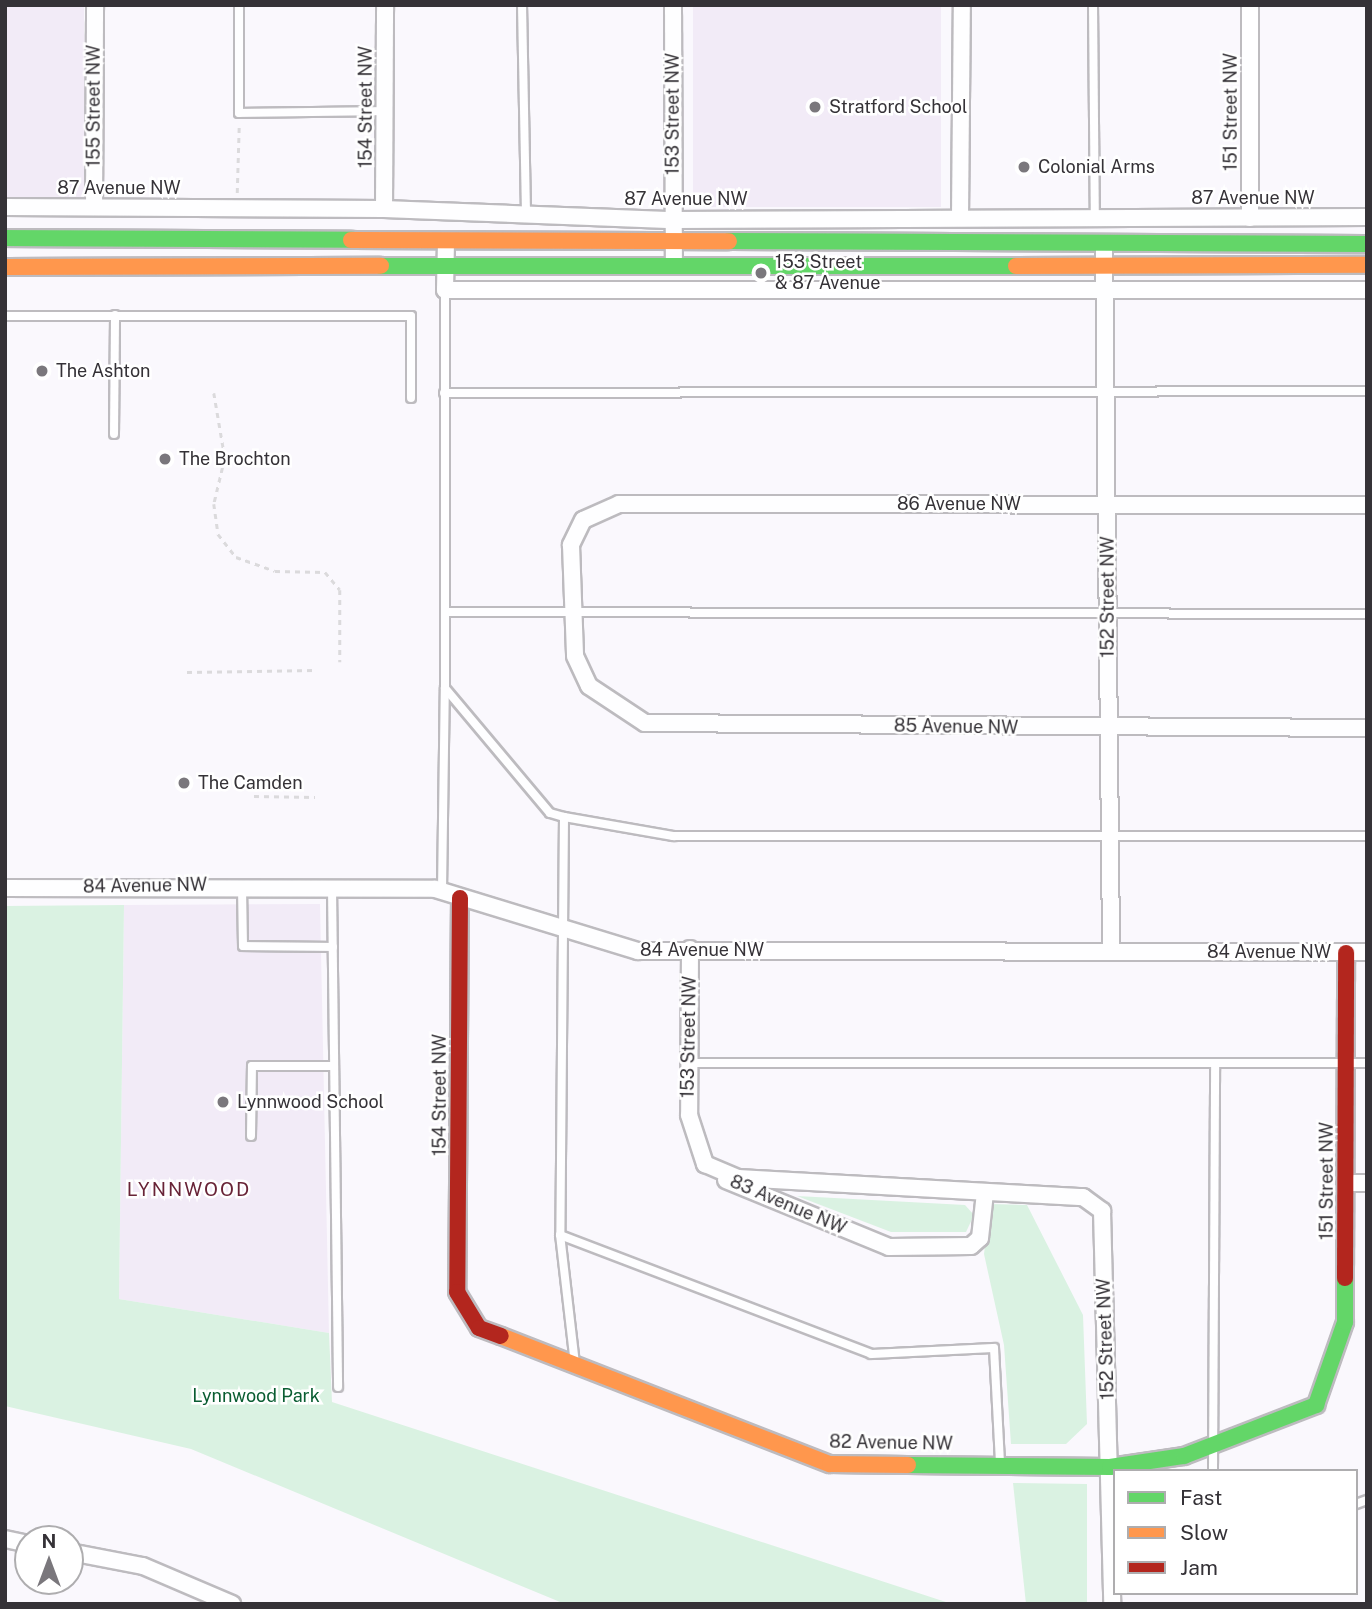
<!DOCTYPE html>
<style>
body{margin:0}
#map{position:relative;width:1372px;height:1609px;overflow:hidden;background:#faf8fd;font-family:"Public Sans",sans-serif}
div>[style]{position:absolute}
.built>*{inset:0;background:#f2ebf7;transform-origin:0 0}
.green>*{inset:0;background:#daf2e2}
.path>*{height:2.5px;margin-top:-1.25px;transform-origin:0;background:repeating-linear-gradient(90deg,#dbdadc 0 5px,transparent 0 10px)}
.roads{filter:drop-shadow(2px 0 #bdbbbf) drop-shadow(-2px 0 #bdbbbf) drop-shadow(0 2px #bdbbbf) drop-shadow(0 -2px #bdbbbf)}
.lane>*{height:8px;margin:-4px;padding:0 4px;transform-origin:4px;border-radius:4px;background:#fefeff}
.street>*{height:16px;margin:-8px;padding:0 8px;transform-origin:8px;border-radius:8px;background:#fefeff}
.fast>*{height:16px;margin:-8px;padding:0 8px;transform-origin:8px;border-radius:8px;background:#63d668}
.slow>*{height:16px;margin:-8px;padding:0 8px;transform-origin:8px;border-radius:8px;background:#ff974d}
.jam>*{height:16px;margin:-8px;padding:0 8px;transform-origin:8px;border-radius:8px;background:#b3261e}
.dots>*{width:19px;height:19px;translate:-50% -50%;box-sizing:border-box;border:4px solid #fff;border-radius:50%}
span{translate:-50% -50%;white-space:nowrap;text-align:center;line-height:1.15;-webkit-text-stroke:5px #fff;paint-order:stroke}
.street-label{font-size:18px;color:#353237}
.poi-label{font-size:18px;color:#353237}
.left{translate:0 -50%;text-align:left}
.park-label{font-size:18px;color:#0a5d32}
.neighbourhood-label{font-size:19px;color:#682337;letter-spacing:2px}
.frame{position:absolute;inset:0;border:7px solid #353237;pointer-events:none}
.legend{position:absolute;left:1113px;top:1469px;width:245px;height:126px;box-sizing:border-box;background:#fff;border:2px solid #aeadaf;margin:0;padding:9px 12px;list-style:none;font-size:21px;color:#353237}
.legend li{display:flex;align-items:center;gap:14px;height:35px}
.legend b{width:35px;border:2px solid #aeadaf}
.north{position:absolute;left:14px;top:1525px;width:70px;height:70px;box-sizing:border-box;background:#fff;border:2px solid #aeadaf;border-radius:50%;rotate:0deg;font-size:19px;font-weight:700;line-height:28px;text-align:center;color:#353237}
.north::after{content:'';display:block;margin:auto;width:24px;height:32px;background:#7a777c;clip-path:polygon(50% 0,100% 100%,50% 72%,0 100%)}
</style>
<div id="map">
<div class="built">
<i style="left:5px;top:5px;width:79px;height:197px"></i>
<i style="left:693px;top:5px;width:248px;height:202px"></i>
<i style="clip-path:polygon(320px 904px,329px 1333px,119px 1299px,124px 905px)"></i>
</div>
<div class="green">
<i style="clip-path:polygon(124px 905px,119px 1299px,329px 1333px,332px 1402px,952px 1604px,565px 1604px,191px 1449px,5px 1406px,5px 906px)"></i>
<i style="clip-path:polygon(797px 1196px,965px 1205px,974px 1215px,966px 1232px,891px 1232px)"></i>
<i style="clip-path:polygon(990px 1204px,1027px 1205px,1083px 1315px,1087px 1424px,1066px 1444px,1011px 1444px,1004px 1345px,984px 1254px)"></i>
<i style="clip-path:polygon(1013px 1483px,1087px 1484px,1087px 1604px,1026px 1604px)"></i>
</div>
<div class="path">
<i style="left:237px;top:193px;width:67px;rotate:-88.3deg"></i>
<i style="left:214px;top:393px;width:66px;rotate:80.4deg"></i>
<i style="left:225px;top:458px;width:47px;rotate:103.4deg"></i>
<i style="left:214px;top:504px;width:30px;rotate:82deg"></i>
<i style="left:218px;top:534px;width:29px;rotate:52deg"></i>
<i style="left:236px;top:557px;width:41px;rotate:19.7deg"></i>
<i style="left:275px;top:571px;width:50px;rotate:1.1deg"></i>
<i style="left:325px;top:572px;width:23px;rotate:50deg"></i>
<i style="left:340px;top:590px;width:72px;rotate:90deg"></i>
<i style="left:187px;top:672px;width:128px;rotate:-0.9deg"></i>
<i style="left:254px;top:796px;width:61px;rotate:0.9deg"></i>
</div>
<div class="roads">
<div class="lane">
<i style="left:239px;top:5px;width:108px;rotate:90deg"></i>
<i style="left:239px;top:113px;width:146px;rotate:-0.8deg"></i>
<i style="left:522px;top:5px;width:211px;rotate:88.9deg"></i>
<i style="left:1093px;top:5px;width:212px;rotate:89.5deg"></i>
<i style="left:445px;top:290px;width:398px;rotate:90deg"></i>
<i style="left:445px;top:688px;width:163px;rotate:50deg"></i>
<i style="left:550px;top:813px;width:15px;rotate:16deg"></i>
<i style="left:564px;top:817px;width:418px;rotate:90.5deg"></i>
<i style="left:5px;top:316px;width:406px"></i>
<i style="left:411px;top:316px;width:82px;rotate:90deg"></i>
<i style="left:444px;top:393px;width:923px;rotate:-0.12deg"></i>
<i style="left:114px;top:434px;width:119px;rotate:-89.5deg"></i>
<i style="left:446px;top:612px;width:921px;rotate:0.12deg"></i>
<i style="left:564px;top:817px;width:111px;rotate:9.9deg"></i>
<i style="left:673px;top:836px;width:694px"></i>
<i style="left:242px;top:888px;width:58px;rotate:89deg"></i>
<i style="left:243px;top:946px;width:90px;rotate:0.6deg"></i>
<i style="left:332px;top:888px;width:499px;rotate:89.3deg"></i>
<i style="left:442px;top:891px;width:203px;rotate:-89.2deg"></i>
<i style="left:689px;top:1063px;width:678px"></i>
<i style="left:251px;top:1136px;width:70px;rotate:-89.2deg"></i>
<i style="left:252px;top:1066px;width:82px"></i>
<i style="left:575px;top:1364px;width:130px;rotate:-96.6deg"></i>
<i style="left:560px;top:1235px;width:333px;rotate:20.9deg"></i>
<i style="left:871px;top:1354px;width:123px;rotate:-2.8deg"></i>
<i style="left:994px;top:1348px;width:115px;rotate:87deg"></i>
<i style="left:1213px;top:1471px;width:408px;rotate:-89.7deg"></i>
<i style="left:1356px;top:1504px;width:12px;rotate:-20deg"></i>
</div>
<div class="street">
<i style="left:673px;top:5px;width:259px;rotate:89.8deg"></i>
<i style="left:5px;top:207px;width:379px;rotate:0.3deg"></i>
<i style="left:384px;top:209px;width:290px;rotate:2.2deg"></i>
<i style="left:674px;top:220px;width:693px;rotate:-0.25deg"></i>
<i style="left:94px;top:207px;width:202px;rotate:-89.7deg"></i>
<i style="left:384px;top:209px;width:204px;rotate:-89.7deg"></i>
<i style="left:960px;top:217px;width:212px;rotate:-89.5deg"></i>
<i style="left:1250px;top:218px;width:213px;rotate:-90deg"></i>
<i style="left:446px;top:242px;width:48px;rotate:91.2deg"></i>
<i style="left:445px;top:290px;width:922px"></i>
<i style="left:1104px;top:244px;width:707px;rotate:89.43deg"></i>
<i style="left:1367px;top:505px;width:748px;rotate:-179.92deg"></i>
<i style="left:619px;top:504px;width:39px;rotate:156deg"></i>
<i style="left:583px;top:520px;width:28px;rotate:116deg"></i>
<i style="left:571px;top:545px;width:111px;rotate:87.9deg"></i>
<i style="left:575px;top:656px;width:33px;rotate:65deg"></i>
<i style="left:589px;top:686px;width:67px;rotate:33.5deg"></i>
<i style="left:645px;top:723px;width:722px;rotate:0.4deg"></i>
<i style="left:5px;top:888px;width:430px;rotate:0.1deg"></i>
<i style="left:435px;top:889px;width:212px;rotate:17deg"></i>
<i style="left:638px;top:951px;width:729px;rotate:0.08deg"></i>
<i style="left:690px;top:949px;width:166px;rotate:90.3deg"></i>
<i style="left:689px;top:1115px;width:52px;rotate:71.9deg"></i>
<i style="left:705px;top:1164px;width:36px;rotate:23deg"></i>
<i style="left:738px;top:1178px;width:346px;rotate:3.2deg"></i>
<i style="left:1083px;top:1197px;width:24px;rotate:36deg"></i>
<i style="left:1102px;top:1211px;width:393px;rotate:88.5deg"></i>
<i style="left:726px;top:1180px;width:176px;rotate:22.3deg"></i>
<i style="left:889px;top:1247px;width:82px;rotate:-0.7deg"></i>
<i style="left:971px;top:1246px;width:12px;rotate:-42deg"></i>
<i style="left:980px;top:1238px;width:45px;rotate:-83.7deg"></i>
<i style="left:1347px;top:1183px;width:20px"></i>
<i style="left:5px;top:1539px;width:24px;rotate:12deg"></i>
<i style="left:70px;top:1552px;width:74px;rotate:10.9deg"></i>
<i style="left:143px;top:1566px;width:97px;rotate:23.1deg"></i>
</div>
<div class="fast">
<i style="left:5px;top:238px;width:346px;rotate:0.3deg"></i>
<i style="left:729px;top:241px;width:638px;rotate:0.27deg"></i>
<i style="left:381px;top:266px;width:635px"></i>
<i style="left:908px;top:1465px;width:202px;rotate:0.6deg"></i>
<i style="left:1110px;top:1467px;width:75px;rotate:-8.5deg"></i>
<i style="left:1184px;top:1456px;width:142px;rotate:-21.1deg"></i>
<i style="left:1316px;top:1405px;width:88px;rotate:-70.7deg"></i>
<i style="left:1345px;top:1322px;width:44px;rotate:-90deg"></i>
</div>
<div class="slow">
<i style="left:351px;top:240px;width:378px;rotate:0.2deg"></i>
<i style="left:1016px;top:266px;width:351px;rotate:-0.2deg"></i>
<i style="left:5px;top:267px;width:376px;rotate:-0.2deg"></i>
<i style="left:501px;top:1336px;width:353px;rotate:21.3deg"></i>
<i style="left:830px;top:1464px;width:78px;rotate:0.7deg"></i>
</div>
<div class="jam">
<i style="left:460px;top:898px;width:394px;rotate:90.4deg"></i>
<i style="left:457px;top:1292px;width:42px;rotate:58.6deg"></i>
<i style="left:479px;top:1328px;width:23px;rotate:20deg"></i>
<i style="left:1345px;top:1278px;width:325px;rotate:-89.8deg"></i>
</div>
</div>
<div class="dots">
<i style="left:815px;top:107px;background:#7a777c"></i>
<i style="left:1024px;top:167px;background:#7a777c"></i>
<i style="left:761px;top:273px;background:#7a777c"></i>
<i style="left:42px;top:371px;background:#7a777c"></i>
<i style="left:165px;top:459px;background:#7a777c"></i>
<i style="left:184px;top:783px;background:#7a777c"></i>
<i style="left:223px;top:1102px;background:#7a777c"></i>
</div>
<div class="street-label">
<span style="left:94px;top:106px;rotate:-90deg">155 Street NW</span>
<span style="left:366px;top:107px;rotate:-90deg">154 Street NW</span>
<span style="left:1231px;top:112px;rotate:-90deg">151 Street NW</span>
<span style="left:673px;top:114px;rotate:-90deg">153 Street NW</span>
<span style="left:119px;top:188px">87 Avenue NW</span>
<span style="left:1253px;top:198px">87 Avenue NW</span>
<span style="left:686px;top:199px">87 Avenue NW</span>
<span style="left:959px;top:504px">86 Avenue NW</span>
<span style="left:1108px;top:597px;rotate:-90deg">152 Street NW</span>
<span style="left:956px;top:727px;rotate:1deg">85 Avenue NW</span>
<span style="left:145px;top:886px;rotate:-1deg">84 Avenue NW</span>
<span style="left:702px;top:950px">84 Avenue NW</span>
<span style="left:1269px;top:952px">84 Avenue NW</span>
<span style="left:689px;top:1037px;rotate:-89deg">153 Street NW</span>
<span style="left:440px;top:1095px;rotate:-90deg">154 Street NW</span>
<span style="left:1327px;top:1181px;rotate:-90deg">151 Street NW</span>
<span style="left:788px;top:1205px;rotate:23deg">83 Avenue NW</span>
<span style="left:1106px;top:1339px;rotate:-92deg">152 Street NW</span>
<span style="left:891px;top:1443px;rotate:1deg">82 Avenue NW</span>
</div>
<div class="poi-label">
<span class="left" style="left:829px;top:107px">Stratford School</span>
<span class="left" style="left:1038px;top:167px">Colonial Arms</span>
<span class="left" style="left:775px;top:273px">153 Street<br>&amp; 87 Avenue</span>
<span class="left" style="left:56px;top:371px">The Ashton</span>
<span class="left" style="left:179px;top:459px">The Brochton</span>
<span class="left" style="left:198px;top:783px">The Camden</span>
<span class="left" style="left:237px;top:1102px">Lynnwood School</span>
</div>
<div class="park-label">
<span style="left:256px;top:1396px">Lynnwood Park</span>
</div>
<div class="neighbourhood-label">
<span style="left:189px;top:1190px">LYNNWOOD</span>
</div>
<div class="frame"></div>
<ul class="legend">
<li><b style="height:9px;background:#63d668"></b>Fast</li>
<li><b style="height:9px;background:#ff974d"></b>Slow</li>
<li><b style="height:9px;background:#b3261e"></b>Jam</li>
</ul>
<div class="north">N</div>
</div>
